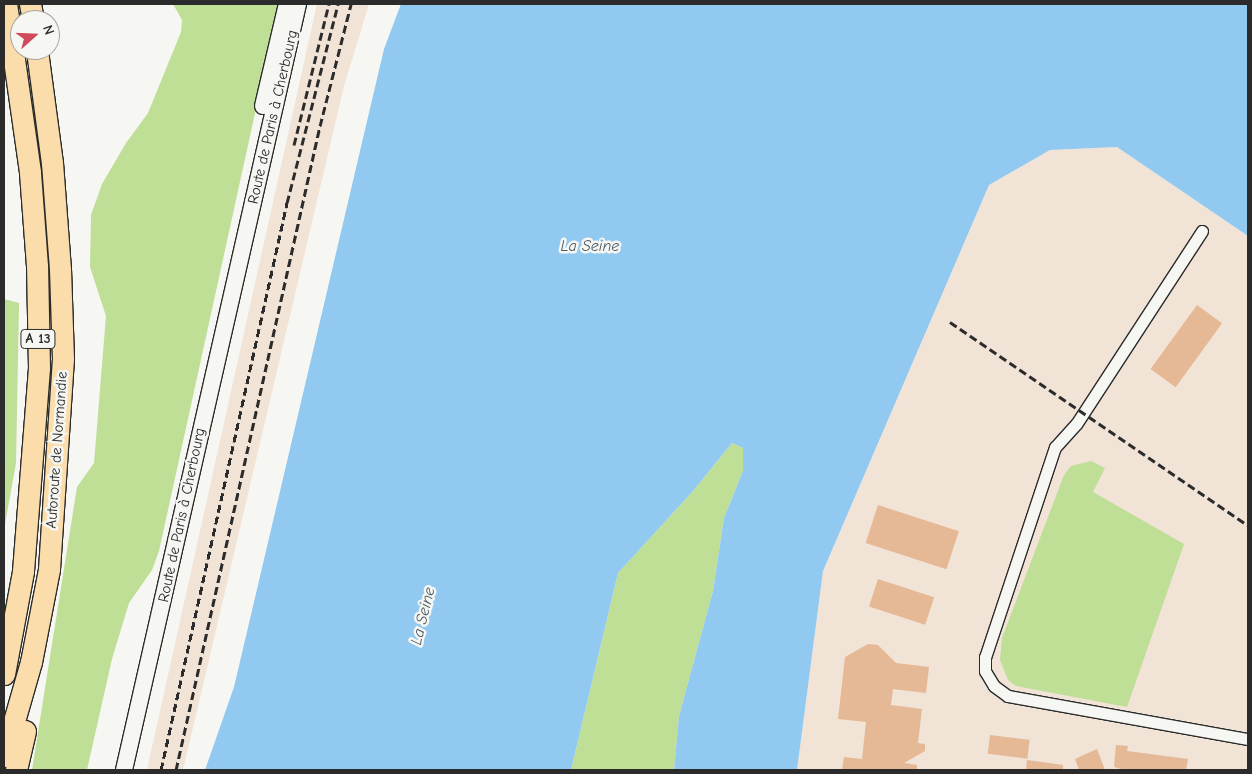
<!DOCTYPE html>
<html>
<head>
<meta charset="utf-8">
<style>
	body { margin:0 }
	#map { position:relative; width:1252px; height:774px; overflow:hidden; background:#f6f6f2; font-family:"Comic Neue",sans-serif }
	div>[style] { position:absolute }
	.built>* { inset:0; background:#f1e3d6 }
	.green>* { inset:0; background:#bfde96 }
	.water>* { inset:0; background:#91c9f0 }
	.building>* { inset:0; background:#e5b896; transform-origin:0 0 }
	.roads { filter:drop-shadow(1px 0 #2b2b2b) drop-shadow(-1px 0 #2b2b2b) drop-shadow(0 1px #2b2b2b) drop-shadow(0 -1px #2b2b2b) }
	.street>* { height:11px; margin:-5.5px; padding:0 5.5px; transform-origin:5.5px; border-radius:5.5px; background:#f6f6f2 }
	.secondary>* { height:16px; margin:-8px; padding:0 8px; transform-origin:8px; border-radius:8px; background:#f6f6f2 }
	.highway>* { height:21px; margin:-10.5px; padding:0 10.5px; transform-origin:10.5px; border-radius:10.5px; background:#fbddab }
	.rail>* { height:3px; margin-top:-1.5px; transform-origin:0; background:repeating-linear-gradient(90deg,#2b2b2b 0 8px,transparent 0 12px) }
	span { translate:-50% -50%; white-space:nowrap; text-align:center; line-height:1.15; -webkit-text-stroke:5px #f6f6f2; paint-order:stroke }
	.shield-label span { padding:1px 4px; background:#f6f6f2; border:1px solid; border-radius:4px; -webkit-text-stroke-width:0 }
	.shield-label { font-size:14px; color:#2b2b2b; font-weight:700 }
	.street-label { font-size:15px; color:#2b2b2b }
	.water-label { font-size:16px; color:#4a5a66; font-style:italic }
	.frame { position:absolute; inset:0; border:5px solid #2b2b2b; pointer-events:none }
	.north { position:absolute; left:10px; top:10px; width:50px; height:50px; box-sizing:border-box; background:#f6f6f2; border:1px solid #a5a5a2; border-radius:50%; rotate:70deg; font-size:14px; font-weight:700; line-height:20px; text-align:center; color:#2b2b2b }
	.north::after { content:''; display:block; margin:auto; width:18px; height:22px; background:#d1495b; clip-path:polygon(50% 0,100% 100%,50% 72%,0 100%) }
</style>
</head>
<body>
<div id="map">
	<div class="built">
		<div style="clip-path:polygon(317px 4px,369px 4px,344px 86px,183px 770px,147px 770px)"></div>
		<div style="clip-path:polygon(1117px 147px,1248px 236px,1248px 770px,797px 770px,823px 571px,989px 185px,1050px 150px)"></div>
	</div>
	<div class="green">
		<div style="clip-path:polygon(173px 4px,279px 4px,159px 551px,152px 570px,129px 603px,112px 659px,87px 770px,32px 770px,77px 487px,94px 463px,106px 316px,90px 267px,91px 215px,102px 184px,126px 143px,148px 113px,181px 32px,182px 20px)"></div>
		<div style="clip-path:polygon(4px 299px,19px 303px,16px 463px,4px 530px)"></div>
		<div style="clip-path:polygon(732px 443px,743px 448px,743px 471px,724px 518px,713px 591px,679px 716px,674px 770px,571px 770px,618px 573px,693px 491px)"></div>
		<div style="clip-path:polygon(1091px 461px,1105px 468px,1093px 492px,1184px 544px,1127px 707px,1016px 686px,1008px 680px,1000px 660px,1002px 638px,1064px 475px,1071px 466px)"></div>
	</div>
	<div class="water">
		<div style="clip-path:polygon(401px 4px,1248px 4px,1248px 236px,1117px 147px,1050px 150px,989px 185px,823px 571px,797px 770px,674px 770px,679px 716px,713px 591px,724px 518px,743px 471px,743px 448px,732px 443px,693px 491px,618px 573px,571px 770px,205px 770px,234px 687px,384px 49px)"></div>
	</div>
	<div class="building">
		<div style="left:1197px;top:305px;width:31px;height:79px;rotate:36deg"></div>
		<div style="left:878px;top:505px;width:85px;height:40px;rotate:18deg"></div>
		<div style="left:878px;top:579px;width:59px;height:29px;rotate:18deg"></div>
		<div style="clip-path:polygon(868px 644px,878px 645px,896px 663px,929px 667px,926px 693px,893px 689px,891px 705px,922px 709px,918px 743px,925px 744px,925px 751px,904px 763px,917px 765px,917px 770px,842px 770px,844px 757px,862px 759px,866px 722px,838px 719px,845px 657px)"></div>
		<div style="left:990px;top:735px;width:40px;height:19px;rotate:7deg"></div>
		<div style="clip-path:polygon(1116px 745px,1128px 746px,1127px 751px,1188px 759px,1186px 770px,1125px 770px,1114px 767px)"></div>
		<div style="clip-path:polygon(1097px 749px,1105px 770px,1079px 770px,1075px 759px)"></div>
		<div style="clip-path:polygon(1027px 760px,1063px 765px,1063px 770px,1026px 770px)"></div>
	</div>
	<div class="roads">
		<div class="street">
			<div style="left:1202px;top:231px;width:230px;rotate:123.1deg"></div>
			<div style="left:1076px;top:424px;width:31px;rotate:132deg"></div>
			<div style="left:1055px;top:447px;width:221px;rotate:108.4deg"></div>
			<div style="left:985px;top:657px;width:14px;rotate:90deg"></div>
			<div style="left:985px;top:671px;width:17px;rotate:59deg"></div>
			<div style="left:994px;top:686px;width:17px;rotate:36deg"></div>
			<div style="left:1008px;top:696px;width:244px;rotate:10.2deg"></div>
		</div>
		<div class="secondary">
			<div style="left:263px;top:106px;width:105px;rotate:-76.8deg"></div>
			<div style="left:124px;top:770px;width:786px;rotate:-77.2deg"></div>
		</div>
		<div class="highway">
			<div style="left:30px;top:4px;width:16px;rotate:79deg"></div>
			<div style="left:4px;top:674px;width:105px;rotate:-79.5deg"></div>
			<div style="left:23px;top:571px;width:204px;rotate:-85.5deg"></div>
			<div style="left:39px;top:368px;width:102px;rotate:-91.1deg"></div>
			<div style="left:37px;top:266px;width:94px;rotate:-94.3deg"></div>
			<div style="left:30px;top:172px;width:170px;rotate:-98.1deg"></div>
			<div style="left:4px;top:756px;width:98px;rotate:-74deg"></div>
			<div style="left:31px;top:662px;width:95px;rotate:-79deg"></div>
			<div style="left:49px;top:569px;width:210px;rotate:-86.2deg"></div>
			<div style="left:63px;top:359px;width:90px;rotate:-91.9deg"></div>
			<div style="left:60px;top:269px;width:106px;rotate:-94.3deg"></div>
			<div style="left:52px;top:163px;width:114px;rotate:-97.6deg"></div>
			<div style="left:16px;top:770px;width:40px;rotate:-77deg"></div>
		</div>
	</div>
	<div class="rail">
		<div style="left:294px;top:145px;width:145px;rotate:-76.1deg"></div>
		<div style="left:950px;top:322px;width:361px;rotate:34.3deg"></div>
		<div style="left:161px;top:770px;width:581px;rotate:-77.47deg"></div>
		<div style="left:287px;top:203px;width:205px;rotate:-75.6deg"></div>
		<div style="left:176px;top:770px;width:660px;rotate:-77.4deg"></div>
		<div style="left:320px;top:126px;width:126px;rotate:-75.7deg"></div>
	</div>
	<div class="shield-label">
		<span style="left:38px;top:339px">A 13</span>
	</div>
	<div class="street-label">
		<span style="left:273px;top:117px;rotate:-77deg">Route de Paris à Cherbourg</span>
		<span style="left:57px;top:450px;rotate:-86deg">Autoroute de Normandie</span>
		<span style="left:182px;top:515px;rotate:-78deg">Route de Paris à Cherbourg</span>
	</div>
	<div class="water-label">
		<span style="left:590px;top:246px">La Seine</span>
		<span style="left:423px;top:616px;rotate:-76deg">La Seine</span>
	</div>
	<div class="frame"></div>
	<div class="north">N</div>
</div>
</body>
</html>
